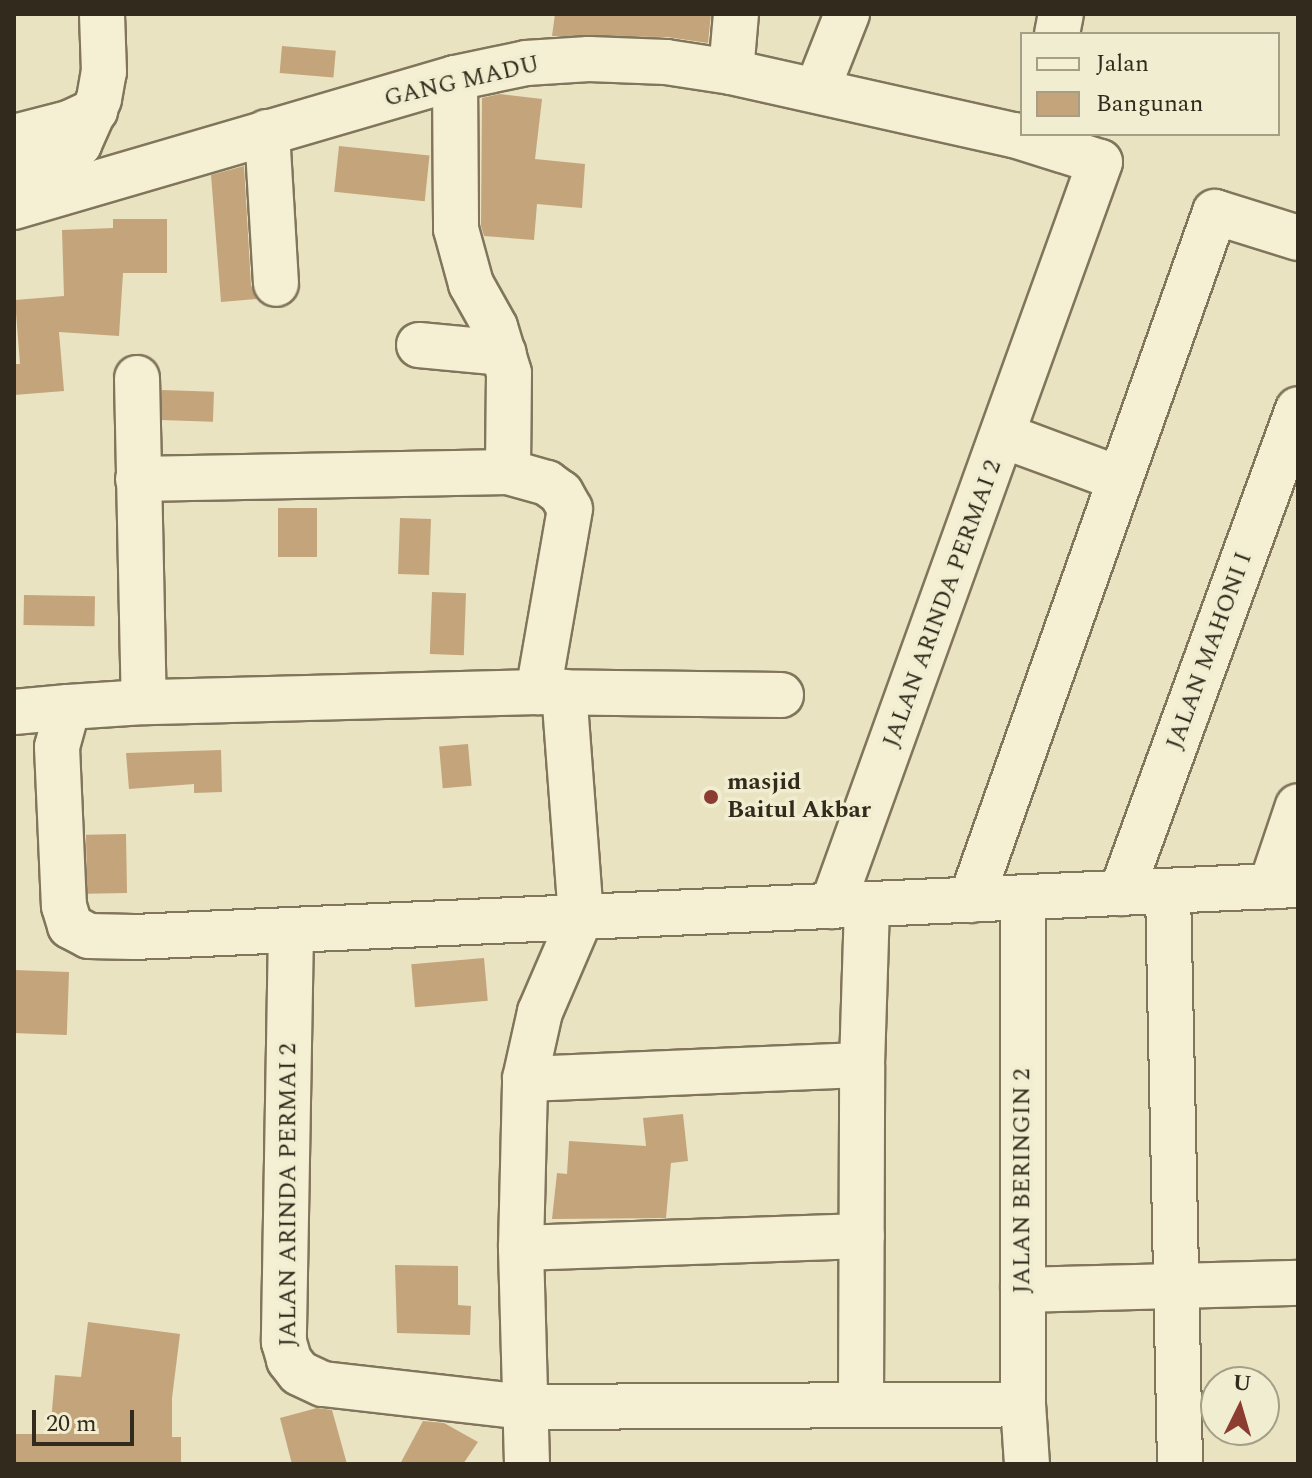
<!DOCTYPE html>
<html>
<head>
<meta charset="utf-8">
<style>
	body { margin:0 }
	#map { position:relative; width:1312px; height:1478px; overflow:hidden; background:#e9e3c2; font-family:Spectral,serif }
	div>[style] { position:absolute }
	.building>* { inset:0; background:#c4a47b; transform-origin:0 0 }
	.roads { filter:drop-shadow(2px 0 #81755b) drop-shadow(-2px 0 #81755b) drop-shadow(0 2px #81755b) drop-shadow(0 -2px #81755b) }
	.minor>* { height:44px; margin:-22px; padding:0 22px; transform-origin:22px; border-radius:22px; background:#f5f0d4 }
	.dots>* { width:22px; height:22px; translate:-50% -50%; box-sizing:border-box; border:4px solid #f1edd0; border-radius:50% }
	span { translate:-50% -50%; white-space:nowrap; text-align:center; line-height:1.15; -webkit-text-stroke:7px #f1edd0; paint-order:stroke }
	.street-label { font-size:24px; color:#322b1d }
	.poi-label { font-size:24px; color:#322b1d; font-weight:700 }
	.left { translate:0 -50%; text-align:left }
	.frame { position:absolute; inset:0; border:16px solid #322b1d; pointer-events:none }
	.legend { position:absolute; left:1020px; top:32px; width:260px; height:104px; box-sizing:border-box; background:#f1edd0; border:2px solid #a59f88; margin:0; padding:10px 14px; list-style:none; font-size:24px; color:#322b1d }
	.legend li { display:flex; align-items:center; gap:16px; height:40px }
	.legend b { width:40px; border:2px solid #a59f88 }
	.north { position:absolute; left:1200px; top:1366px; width:80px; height:80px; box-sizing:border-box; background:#f1edd0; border:2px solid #a59f88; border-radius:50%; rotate:5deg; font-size:22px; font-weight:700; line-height:32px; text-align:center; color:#322b1d }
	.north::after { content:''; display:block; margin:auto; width:28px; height:36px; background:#8a3d30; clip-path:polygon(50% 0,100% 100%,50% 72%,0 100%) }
	.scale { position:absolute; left:32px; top:1410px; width:102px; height:36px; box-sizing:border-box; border:4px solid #322b1d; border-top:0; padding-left:10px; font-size:24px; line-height:28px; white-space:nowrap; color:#322b1d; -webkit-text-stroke:6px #f1edd0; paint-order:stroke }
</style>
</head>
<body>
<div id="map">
	<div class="building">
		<div style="clip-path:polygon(555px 14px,711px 14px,708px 43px,667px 37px,552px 36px)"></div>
		<div style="left:282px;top:46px;width:54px;height:27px;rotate:5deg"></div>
		<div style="clip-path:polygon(500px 94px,542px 99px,535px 159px,585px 164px,582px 208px,537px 204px,534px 240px,484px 236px,481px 226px,482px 98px)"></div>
		<div style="left:339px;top:146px;width:91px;height:46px;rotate:6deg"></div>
		<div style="clip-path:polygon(244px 166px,251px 285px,257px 299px,221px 302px,211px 175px)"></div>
		<div style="clip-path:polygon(113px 219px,167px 219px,167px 273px,123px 273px,119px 336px,59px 332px,64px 391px,14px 395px,14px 364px,20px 364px,15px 300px,64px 296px,62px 230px,113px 228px)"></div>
		<div style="left:162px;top:390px;width:52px;height:30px;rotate:2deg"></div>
		<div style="left:278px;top:508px;width:39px;height:49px"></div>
		<div style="left:400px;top:518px;width:31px;height:56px;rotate:2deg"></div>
		<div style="left:432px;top:592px;width:34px;height:62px;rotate:2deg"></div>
		<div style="left:24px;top:595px;width:71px;height:30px;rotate:1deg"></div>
		<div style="left:468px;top:744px;width:42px;height:29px;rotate:85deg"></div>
		<div style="clip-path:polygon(221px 750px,222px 792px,194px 793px,194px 784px,129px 789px,126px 753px)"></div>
		<div style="left:126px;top:834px;width:59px;height:40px;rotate:89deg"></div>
		<div style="left:484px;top:958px;width:43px;height:73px;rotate:85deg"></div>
		<div style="left:69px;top:972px;width:63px;height:55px;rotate:92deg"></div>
		<div style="clip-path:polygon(683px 1114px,688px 1161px,671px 1163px,666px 1218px,552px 1219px,557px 1173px,567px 1174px,569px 1141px,646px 1146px,643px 1118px)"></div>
		<div style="clip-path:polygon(395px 1265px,458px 1266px,458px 1305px,471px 1306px,470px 1335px,397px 1333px)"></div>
		<div style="clip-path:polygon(88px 1322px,180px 1334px,172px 1398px,172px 1437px,181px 1437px,181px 1464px,14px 1464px,14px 1434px,50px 1434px,55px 1375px,81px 1377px)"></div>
		<div style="clip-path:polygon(317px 1408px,332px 1410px,347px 1464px,292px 1464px,280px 1418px)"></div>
		<div style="clip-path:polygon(423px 1421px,444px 1423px,478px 1442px,463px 1464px,400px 1464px)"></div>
	</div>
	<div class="roads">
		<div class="minor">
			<div style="left:1057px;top:34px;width:20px;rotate:-79deg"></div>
			<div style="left:731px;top:72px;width:58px;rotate:-85.1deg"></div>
			<div style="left:455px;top:78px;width:151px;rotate:89.6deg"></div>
			<div style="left:456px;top:229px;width:57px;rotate:74.7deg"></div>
			<div style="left:471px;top:284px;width:49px;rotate:60.8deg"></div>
			<div style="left:495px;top:327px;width:48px;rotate:73.1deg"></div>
			<div style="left:509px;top:373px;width:99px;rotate:90.6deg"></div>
			<div style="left:817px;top:90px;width:82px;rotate:-68.5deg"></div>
			<div style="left:267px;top:132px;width:152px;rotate:86.6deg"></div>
			<div style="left:14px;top:137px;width:57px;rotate:-14.3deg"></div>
			<div style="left:69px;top:123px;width:29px;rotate:-25deg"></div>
			<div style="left:14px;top:173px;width:48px;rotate:-18.1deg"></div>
			<div style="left:60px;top:158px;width:24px;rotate:-36deg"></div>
			<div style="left:79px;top:144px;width:49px;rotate:-66deg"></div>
			<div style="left:99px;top:99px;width:27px;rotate:-80deg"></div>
			<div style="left:104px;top:72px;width:58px;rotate:-92deg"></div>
			<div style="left:14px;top:207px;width:459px;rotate:-16.3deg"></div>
			<div style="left:455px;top:78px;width:73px;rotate:-11.9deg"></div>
			<div style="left:526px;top:63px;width:63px;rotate:-3.6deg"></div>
			<div style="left:589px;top:59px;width:77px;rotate:2.2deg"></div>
			<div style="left:666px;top:62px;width:66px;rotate:8.7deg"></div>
			<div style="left:731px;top:72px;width:290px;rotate:12.6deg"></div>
			<div style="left:1014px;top:135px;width:90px;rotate:17.4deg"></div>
			<div style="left:1100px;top:162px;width:791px;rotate:109.81deg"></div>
			<div style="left:419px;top:345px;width:85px;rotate:5.4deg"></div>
			<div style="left:137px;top:378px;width:324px;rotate:88.8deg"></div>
			<div style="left:1004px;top:436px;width:124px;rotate:20.3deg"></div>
			<div style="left:138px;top:479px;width:370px;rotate:-1.1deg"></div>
			<div style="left:508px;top:472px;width:41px;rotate:15.8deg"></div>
			<div style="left:547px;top:483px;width:17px;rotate:36deg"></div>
			<div style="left:561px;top:493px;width:18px;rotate:61deg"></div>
			<div style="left:570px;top:509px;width:186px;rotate:99.9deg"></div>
			<div style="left:781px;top:695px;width:243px;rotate:-179.3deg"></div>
			<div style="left:538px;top:692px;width:394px;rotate:178.5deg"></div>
			<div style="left:144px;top:702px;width:76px;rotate:176.2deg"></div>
			<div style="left:68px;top:707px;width:41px;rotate:105.4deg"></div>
			<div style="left:57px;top:747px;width:159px;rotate:87.5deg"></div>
			<div style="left:64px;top:906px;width:21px;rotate:73deg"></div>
			<div style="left:70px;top:926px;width:21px;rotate:28deg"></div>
			<div style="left:89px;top:936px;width:45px;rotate:1.3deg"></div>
			<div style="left:134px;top:937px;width:1165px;rotate:-2.56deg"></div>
			<div style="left:14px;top:712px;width:54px;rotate:-5.3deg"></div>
			<div style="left:1271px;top:886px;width:84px;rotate:-71.4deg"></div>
			<div style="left:1168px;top:891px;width:573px;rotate:88.8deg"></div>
			<div style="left:1121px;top:893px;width:515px;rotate:-69.91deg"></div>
			<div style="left:1023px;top:898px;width:506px;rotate:90deg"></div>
			<div style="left:1023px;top:1404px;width:60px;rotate:86.2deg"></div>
			<div style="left:971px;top:900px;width:730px;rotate:-70.47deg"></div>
			<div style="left:1215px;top:212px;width:87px;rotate:17.4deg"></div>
			<div style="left:291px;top:930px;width:412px;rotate:91deg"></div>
			<div style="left:284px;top:1342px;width:19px;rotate:74deg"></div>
			<div style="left:289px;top:1360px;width:16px;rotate:52deg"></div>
			<div style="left:299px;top:1373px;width:26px;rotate:25deg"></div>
			<div style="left:323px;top:1384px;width:202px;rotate:6.5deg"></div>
			<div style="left:524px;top:1407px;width:499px;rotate:-0.3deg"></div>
			<div style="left:525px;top:1079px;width:337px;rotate:-2.4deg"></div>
			<div style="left:521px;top:1248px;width:341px;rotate:-2deg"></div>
			<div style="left:1023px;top:1290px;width:275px;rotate:-1.5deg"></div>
			<div style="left:861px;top:1405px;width:340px;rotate:-89.8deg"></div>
			<div style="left:862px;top:1065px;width:161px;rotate:-88.2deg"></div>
			<div style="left:527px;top:1464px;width:216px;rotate:-91.6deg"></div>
			<div style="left:521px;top:1248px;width:169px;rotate:-88.6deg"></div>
			<div style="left:525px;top:1079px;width:69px;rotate:-77.4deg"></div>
			<div style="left:540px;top:1012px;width:103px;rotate:-66.7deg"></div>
			<div style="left:581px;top:917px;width:226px;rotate:-94.3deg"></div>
		</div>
	</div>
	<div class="dots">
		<div style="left:711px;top:797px;background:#8a3d30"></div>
	</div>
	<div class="street-label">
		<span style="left:462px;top:82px;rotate:-13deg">GANG MADU</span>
		<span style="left:943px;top:604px;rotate:-70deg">JALAN ARINDA PERMAI 2</span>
		<span style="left:1210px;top:651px;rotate:-70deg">JALAN MAHONI I</span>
		<span style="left:1023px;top:1181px;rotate:-90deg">JALAN BERINGIN 2</span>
		<span style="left:289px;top:1195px;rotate:-90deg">JALAN ARINDA PERMAI 2</span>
	</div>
	<div class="poi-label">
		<span class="left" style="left:727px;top:797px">masjid<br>Baitul Akbar</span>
	</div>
	<div class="frame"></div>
	<ul class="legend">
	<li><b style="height:10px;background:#f5f0d4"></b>Jalan</li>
	<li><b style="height:22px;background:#c4a47b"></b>Bangunan</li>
	</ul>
	<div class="north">U</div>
	<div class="scale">20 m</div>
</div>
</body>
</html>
